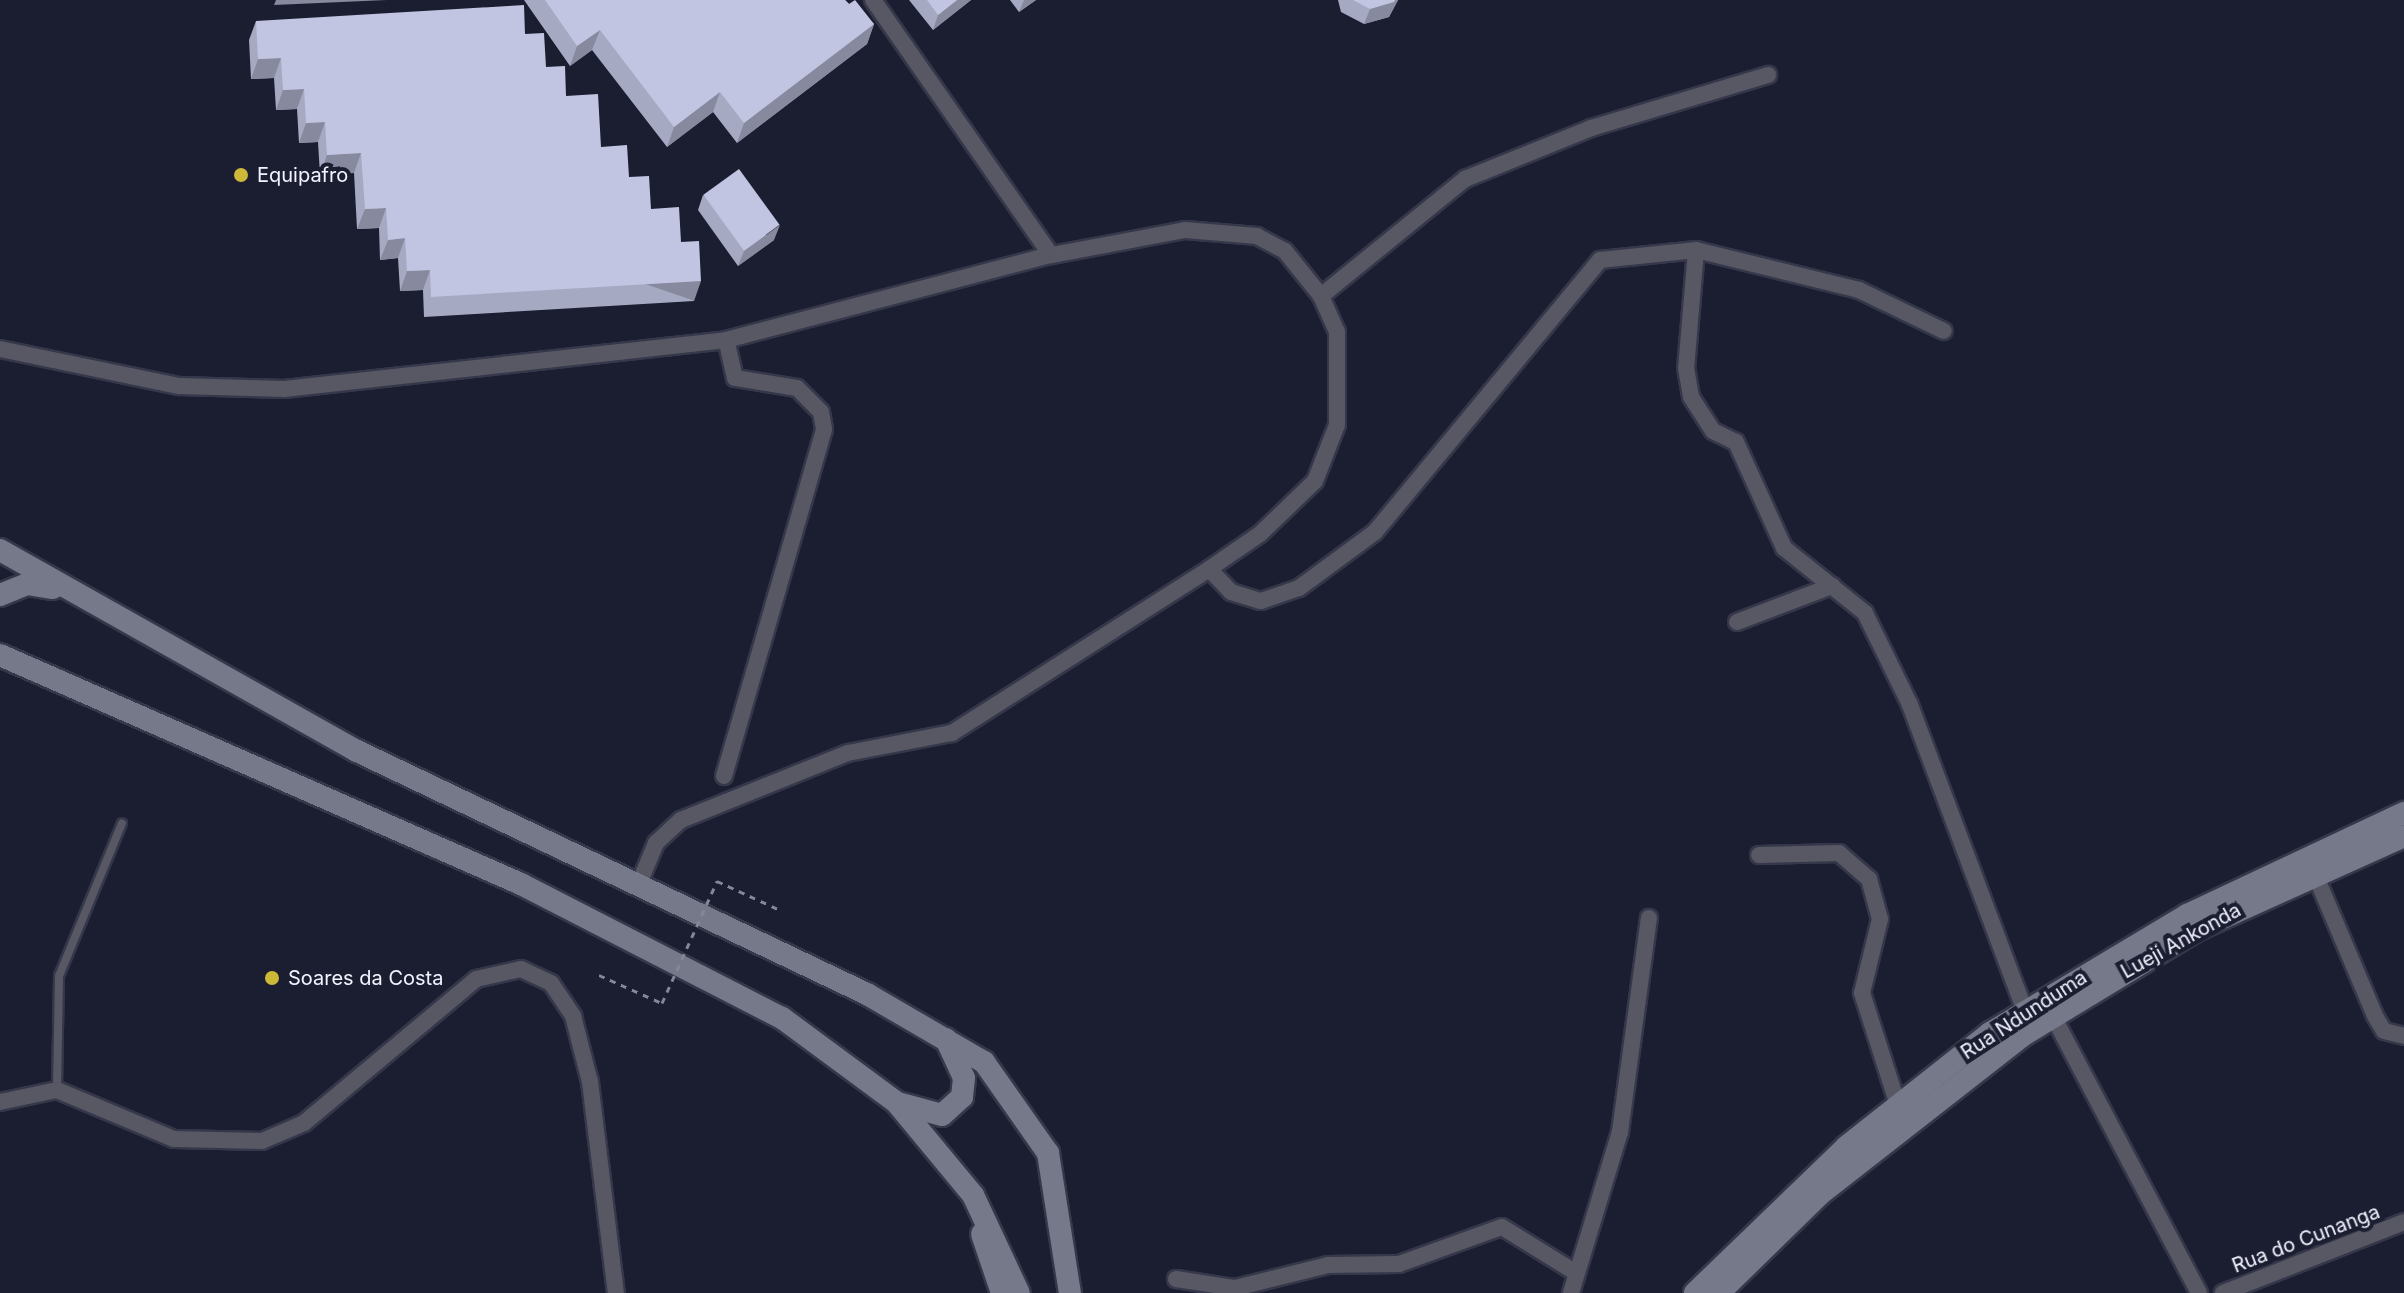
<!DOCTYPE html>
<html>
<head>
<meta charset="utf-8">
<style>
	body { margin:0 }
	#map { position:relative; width:2404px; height:1293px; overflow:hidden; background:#1b1d31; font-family:Inter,sans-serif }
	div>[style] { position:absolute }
	.path>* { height:3px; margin-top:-1.5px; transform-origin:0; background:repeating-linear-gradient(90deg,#868897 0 6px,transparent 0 12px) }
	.roads { filter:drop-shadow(2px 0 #35374a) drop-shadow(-2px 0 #35374a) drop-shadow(0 2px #35374a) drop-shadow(0 -2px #35374a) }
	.lane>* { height:8px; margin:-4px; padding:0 4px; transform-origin:4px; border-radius:4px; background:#575863 }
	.street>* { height:16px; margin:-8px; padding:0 8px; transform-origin:8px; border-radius:8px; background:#575863 }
	.secondary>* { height:22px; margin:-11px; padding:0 11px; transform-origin:11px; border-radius:11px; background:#76798a }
	.path-bridge>* { height:3px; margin-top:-1.5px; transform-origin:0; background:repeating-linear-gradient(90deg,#868897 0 6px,transparent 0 12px) }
	.wall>* { inset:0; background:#a6a9c2 }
	.shaded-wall>* { inset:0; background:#878a9e; transform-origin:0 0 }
	.building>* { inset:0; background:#c1c5e1; transform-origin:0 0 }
	.dots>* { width:22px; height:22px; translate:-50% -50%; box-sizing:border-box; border:4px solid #1b1d31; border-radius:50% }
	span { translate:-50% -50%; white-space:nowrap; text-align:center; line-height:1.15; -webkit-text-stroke:8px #1b1d31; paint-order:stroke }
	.poi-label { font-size:20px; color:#f1f3fe }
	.left { translate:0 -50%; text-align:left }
	.street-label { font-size:20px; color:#f1f3fe }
</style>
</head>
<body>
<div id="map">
	<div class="path">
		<div style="left:717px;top:881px;width:69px;rotate:24.7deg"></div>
		<div style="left:599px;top:975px;width:69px;rotate:24deg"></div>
	</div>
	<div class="roads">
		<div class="lane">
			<div style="left:57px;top:1090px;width:114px;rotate:-89deg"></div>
			<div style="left:59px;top:976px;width:165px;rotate:-67.6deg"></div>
		</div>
		<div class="street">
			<div style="left:1696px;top:250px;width:118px;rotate:94.8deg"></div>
			<div style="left:1686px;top:368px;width:29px;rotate:80deg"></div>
			<div style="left:1691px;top:397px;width:40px;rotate:57.1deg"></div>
			<div style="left:1713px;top:431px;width:25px;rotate:26deg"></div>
			<div style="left:1736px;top:442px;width:116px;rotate:65.6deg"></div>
			<div style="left:1784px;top:548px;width:104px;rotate:38.7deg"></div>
			<div style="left:1865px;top:613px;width:102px;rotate:63.9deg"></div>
			<div style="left:1910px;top:705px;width:327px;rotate:69.4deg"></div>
			<div style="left:1321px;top:296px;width:186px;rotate:-39.1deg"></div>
			<div style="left:1465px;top:179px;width:136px;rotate:-22deg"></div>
			<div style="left:1591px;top:128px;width:185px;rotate:-16.7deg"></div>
			<div style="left:0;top:349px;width:183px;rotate:11.7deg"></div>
			<div style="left:179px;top:386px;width:105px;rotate:1.6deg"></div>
			<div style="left:284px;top:389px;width:445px;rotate:-6.3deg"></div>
			<div style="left:726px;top:340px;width:336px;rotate:-14.7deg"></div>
			<div style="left:1209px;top:569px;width:32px;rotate:46deg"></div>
			<div style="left:1231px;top:592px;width:31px;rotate:17deg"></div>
			<div style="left:1261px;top:601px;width:40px;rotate:-18.9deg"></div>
			<div style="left:1299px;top:588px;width:94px;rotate:-36.4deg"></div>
			<div style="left:1375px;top:532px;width:353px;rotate:-50.4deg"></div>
			<div style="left:1600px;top:260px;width:97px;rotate:-5.9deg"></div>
			<div style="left:1696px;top:250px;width:168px;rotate:13.8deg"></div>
			<div style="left:1859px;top:290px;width:94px;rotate:25.8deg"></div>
			<div style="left:1737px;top:622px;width:102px;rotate:-20.8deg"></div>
			<div style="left:724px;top:776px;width:361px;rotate:-73.9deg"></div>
			<div style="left:824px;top:429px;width:17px;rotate:-100deg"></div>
			<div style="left:821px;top:412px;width:34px;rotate:-135deg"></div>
			<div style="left:797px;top:388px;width:63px;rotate:-170.8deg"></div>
			<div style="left:735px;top:378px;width:39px;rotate:-103deg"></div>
			<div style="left:1759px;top:855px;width:80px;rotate:-1.4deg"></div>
			<div style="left:1839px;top:853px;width:40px;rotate:41deg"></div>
			<div style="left:1869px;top:879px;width:41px;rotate:74.6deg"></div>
			<div style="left:1880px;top:919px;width:76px;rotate:103.7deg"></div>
			<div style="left:1862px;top:993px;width:114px;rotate:72.2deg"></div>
			<div style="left:2314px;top:872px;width:156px;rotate:67deg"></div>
			<div style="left:2375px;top:1016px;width:17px;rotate:59deg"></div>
			<div style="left:2384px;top:1031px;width:21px;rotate:14deg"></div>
			<div style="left:638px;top:886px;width:47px;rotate:-67.3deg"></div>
			<div style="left:656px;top:843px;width:34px;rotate:-43deg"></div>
			<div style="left:681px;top:820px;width:180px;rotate:-21.9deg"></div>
			<div style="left:848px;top:753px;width:106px;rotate:-10.9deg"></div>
			<div style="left:952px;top:733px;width:305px;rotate:-32.5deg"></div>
			<div style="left:1209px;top:569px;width:62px;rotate:-34.5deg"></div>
			<div style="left:1260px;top:534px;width:76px;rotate:-43.9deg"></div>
			<div style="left:1315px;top:481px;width:60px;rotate:-68.6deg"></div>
			<div style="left:1337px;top:425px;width:93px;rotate:-90deg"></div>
			<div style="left:1337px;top:332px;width:39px;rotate:-114deg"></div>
			<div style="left:1321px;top:296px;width:58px;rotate:-128.7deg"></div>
			<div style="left:1285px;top:251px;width:32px;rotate:-152deg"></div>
			<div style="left:1257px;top:236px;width:72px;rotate:-175.2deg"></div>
			<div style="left:1185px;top:230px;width:136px;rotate:169.4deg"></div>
			<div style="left:1051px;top:255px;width:311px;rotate:-124.9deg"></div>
			<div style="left:2053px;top:1016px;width:313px;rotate:62.2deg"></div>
			<div style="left:0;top:1102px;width:58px;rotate:-11.9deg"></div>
			<div style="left:57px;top:1090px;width:127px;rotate:22.7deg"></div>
			<div style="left:174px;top:1139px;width:88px;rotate:1.3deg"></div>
			<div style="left:262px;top:1141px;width:46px;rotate:-23.2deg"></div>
			<div style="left:304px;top:1123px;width:224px;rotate:-39.9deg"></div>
			<div style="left:476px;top:979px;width:46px;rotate:-12.5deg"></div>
			<div style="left:521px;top:969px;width:33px;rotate:25deg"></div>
			<div style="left:551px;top:983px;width:40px;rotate:56deg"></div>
			<div style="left:573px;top:1016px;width:68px;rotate:75.6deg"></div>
			<div style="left:590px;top:1082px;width:213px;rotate:83deg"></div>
			<div style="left:1176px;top:1279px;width:60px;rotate:8.7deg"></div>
			<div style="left:1235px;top:1288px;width:96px;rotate:-13.9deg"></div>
			<div style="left:1328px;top:1265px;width:71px;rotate:-0.8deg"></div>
			<div style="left:1399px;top:1264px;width:109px;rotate:-19.8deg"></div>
			<div style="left:1502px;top:1227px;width:84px;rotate:31.8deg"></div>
			<div style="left:1571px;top:1293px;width:168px;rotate:-73.1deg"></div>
			<div style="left:1620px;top:1132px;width:216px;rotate:-82.3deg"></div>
			<div style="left:2223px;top:1293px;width:194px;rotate:-21.4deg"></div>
		</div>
		<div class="secondary">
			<div style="left:0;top:550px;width:410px;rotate:29.4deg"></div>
			<div style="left:357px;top:751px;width:565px;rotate:25.48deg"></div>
			<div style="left:867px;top:994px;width:135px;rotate:30.2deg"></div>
			<div style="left:984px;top:1062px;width:111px;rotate:54.9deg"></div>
			<div style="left:1048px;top:1153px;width:142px;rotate:81.1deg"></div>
			<div style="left:0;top:595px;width:29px;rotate:-22deg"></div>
			<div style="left:27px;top:584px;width:26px;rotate:9deg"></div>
			<div style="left:0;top:655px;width:569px;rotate:23.73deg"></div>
			<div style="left:521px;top:884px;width:293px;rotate:27.2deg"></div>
			<div style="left:782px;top:1018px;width:142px;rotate:36.4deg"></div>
			<div style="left:896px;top:1102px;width:121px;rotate:50.4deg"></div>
			<div style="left:973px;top:1195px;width:108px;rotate:64.9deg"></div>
			<div style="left:901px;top:1104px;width:42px;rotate:15deg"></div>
			<div style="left:942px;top:1115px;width:27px;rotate:-42deg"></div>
			<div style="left:962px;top:1097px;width:19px;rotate:-84deg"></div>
			<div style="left:964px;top:1078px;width:43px;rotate:-114.8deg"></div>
			<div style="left:982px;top:1234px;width:62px;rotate:71.3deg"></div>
			<div style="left:1695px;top:1293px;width:211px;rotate:-44deg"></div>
			<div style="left:1847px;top:1146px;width:182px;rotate:-38.3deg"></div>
			<div style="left:1990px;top:1033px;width:230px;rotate:-30.9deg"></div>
			<div style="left:2187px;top:915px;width:240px;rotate:-25.2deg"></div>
			<div style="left:1719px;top:1293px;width:141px;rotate:-44.4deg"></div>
			<div style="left:1820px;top:1194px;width:256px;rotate:-38deg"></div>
			<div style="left:2022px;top:1036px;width:204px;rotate:-31.3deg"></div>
			<div style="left:2196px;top:930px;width:228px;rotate:-24.3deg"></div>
		</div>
	</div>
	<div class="path-bridge">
		<div style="left:662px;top:1003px;width:134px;rotate:-65.7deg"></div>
	</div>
	<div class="wall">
		<div style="clip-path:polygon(524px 0,845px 0,849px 4px,874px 24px,867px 44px,737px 143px,713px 112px,667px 147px,592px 50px,570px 66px)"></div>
		<div style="clip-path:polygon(909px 0,971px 0,933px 30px)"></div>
		<div style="clip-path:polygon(1010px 0,1036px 0,1019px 12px)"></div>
		<div style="clip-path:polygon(1338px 0,1398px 0,1389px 17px,1364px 24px,1341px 12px)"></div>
		<div style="clip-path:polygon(256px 21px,525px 34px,546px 67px,601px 147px,629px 177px,651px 209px,681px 242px,694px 301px,424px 317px,423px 290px,400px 291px,398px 258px,380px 260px,379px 228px,357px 229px,354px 173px,320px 175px,318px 142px,299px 143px,297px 109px,276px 110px,274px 78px,251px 79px,249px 40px)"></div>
		<div style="clip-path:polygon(703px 195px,774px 240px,738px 266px,698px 210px)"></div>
	</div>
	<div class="shaded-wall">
		<div style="clip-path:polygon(276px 0,387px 0,274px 5px)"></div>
		<div style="clip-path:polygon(957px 0,971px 0,933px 30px,938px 15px)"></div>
		<div style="clip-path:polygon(1024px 0,1036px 0,1019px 12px)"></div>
		<div style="clip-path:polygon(1395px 0,1398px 0,1389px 17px,1364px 24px,1370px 9px)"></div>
		<div style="clip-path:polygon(874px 24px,867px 44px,737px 143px,744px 123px)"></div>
		<div style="clip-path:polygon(600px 30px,592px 50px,570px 66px,577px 46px)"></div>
		<div style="clip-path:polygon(281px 58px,274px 78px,251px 79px,258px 59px)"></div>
		<div style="clip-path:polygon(304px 89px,297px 109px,276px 110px,283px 90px)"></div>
		<div style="clip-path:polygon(720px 92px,713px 112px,667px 147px,674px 127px)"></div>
		<div style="clip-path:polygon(325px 122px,318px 142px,299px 143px,306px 123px)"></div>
		<div style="clip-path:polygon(361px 153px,354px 173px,320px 175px,327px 155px)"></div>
		<div style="clip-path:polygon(386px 208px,379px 228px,357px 229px,365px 209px)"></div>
		<div style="clip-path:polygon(780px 225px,774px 240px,738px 266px,744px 251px)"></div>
		<div style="clip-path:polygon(405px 238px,398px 258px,380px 260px,388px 240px)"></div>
		<div style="clip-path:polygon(430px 270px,423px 290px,400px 291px,407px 271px)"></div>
		<div style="left:701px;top:281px;width:21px;height:270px;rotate:109deg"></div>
	</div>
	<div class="building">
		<div style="clip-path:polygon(545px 0,845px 0,849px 4px,855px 0,874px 24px,744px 123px,720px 92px,674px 127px,600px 30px,577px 46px)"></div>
		<div style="clip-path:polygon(927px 0,957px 0,938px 15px)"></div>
		<div style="clip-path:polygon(1353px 0,1395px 0,1394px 2px,1370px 9px)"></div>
		<div style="clip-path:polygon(524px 5px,525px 34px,544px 33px,546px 67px,565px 66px,566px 96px,598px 94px,601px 147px,627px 145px,629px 177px,649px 176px,651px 209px,679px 207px,681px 242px,699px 241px,701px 281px,431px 297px,430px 270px,407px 271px,405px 238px,388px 240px,386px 208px,365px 209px,361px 153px,327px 155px,325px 122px,306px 123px,304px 89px,283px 90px,281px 58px,258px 59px,256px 21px)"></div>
		<div style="left:739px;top:169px;width:69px;height:44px;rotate:54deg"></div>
	</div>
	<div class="dots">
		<div style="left:241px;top:175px;background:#ceb837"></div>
		<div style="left:272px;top:978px;background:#ceb837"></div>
	</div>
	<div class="poi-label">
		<span class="left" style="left:257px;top:175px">Equipafro</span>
		<span class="left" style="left:288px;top:978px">Soares da Costa</span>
	</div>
	<div class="street-label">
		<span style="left:2181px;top:941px;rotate:-29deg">Lueji Ankonda</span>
		<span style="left:2024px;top:1015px;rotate:-33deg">Rua Ndunduma</span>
		<span style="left:2306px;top:1239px;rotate:-21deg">Rua do Cunanga</span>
	</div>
</div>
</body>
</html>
